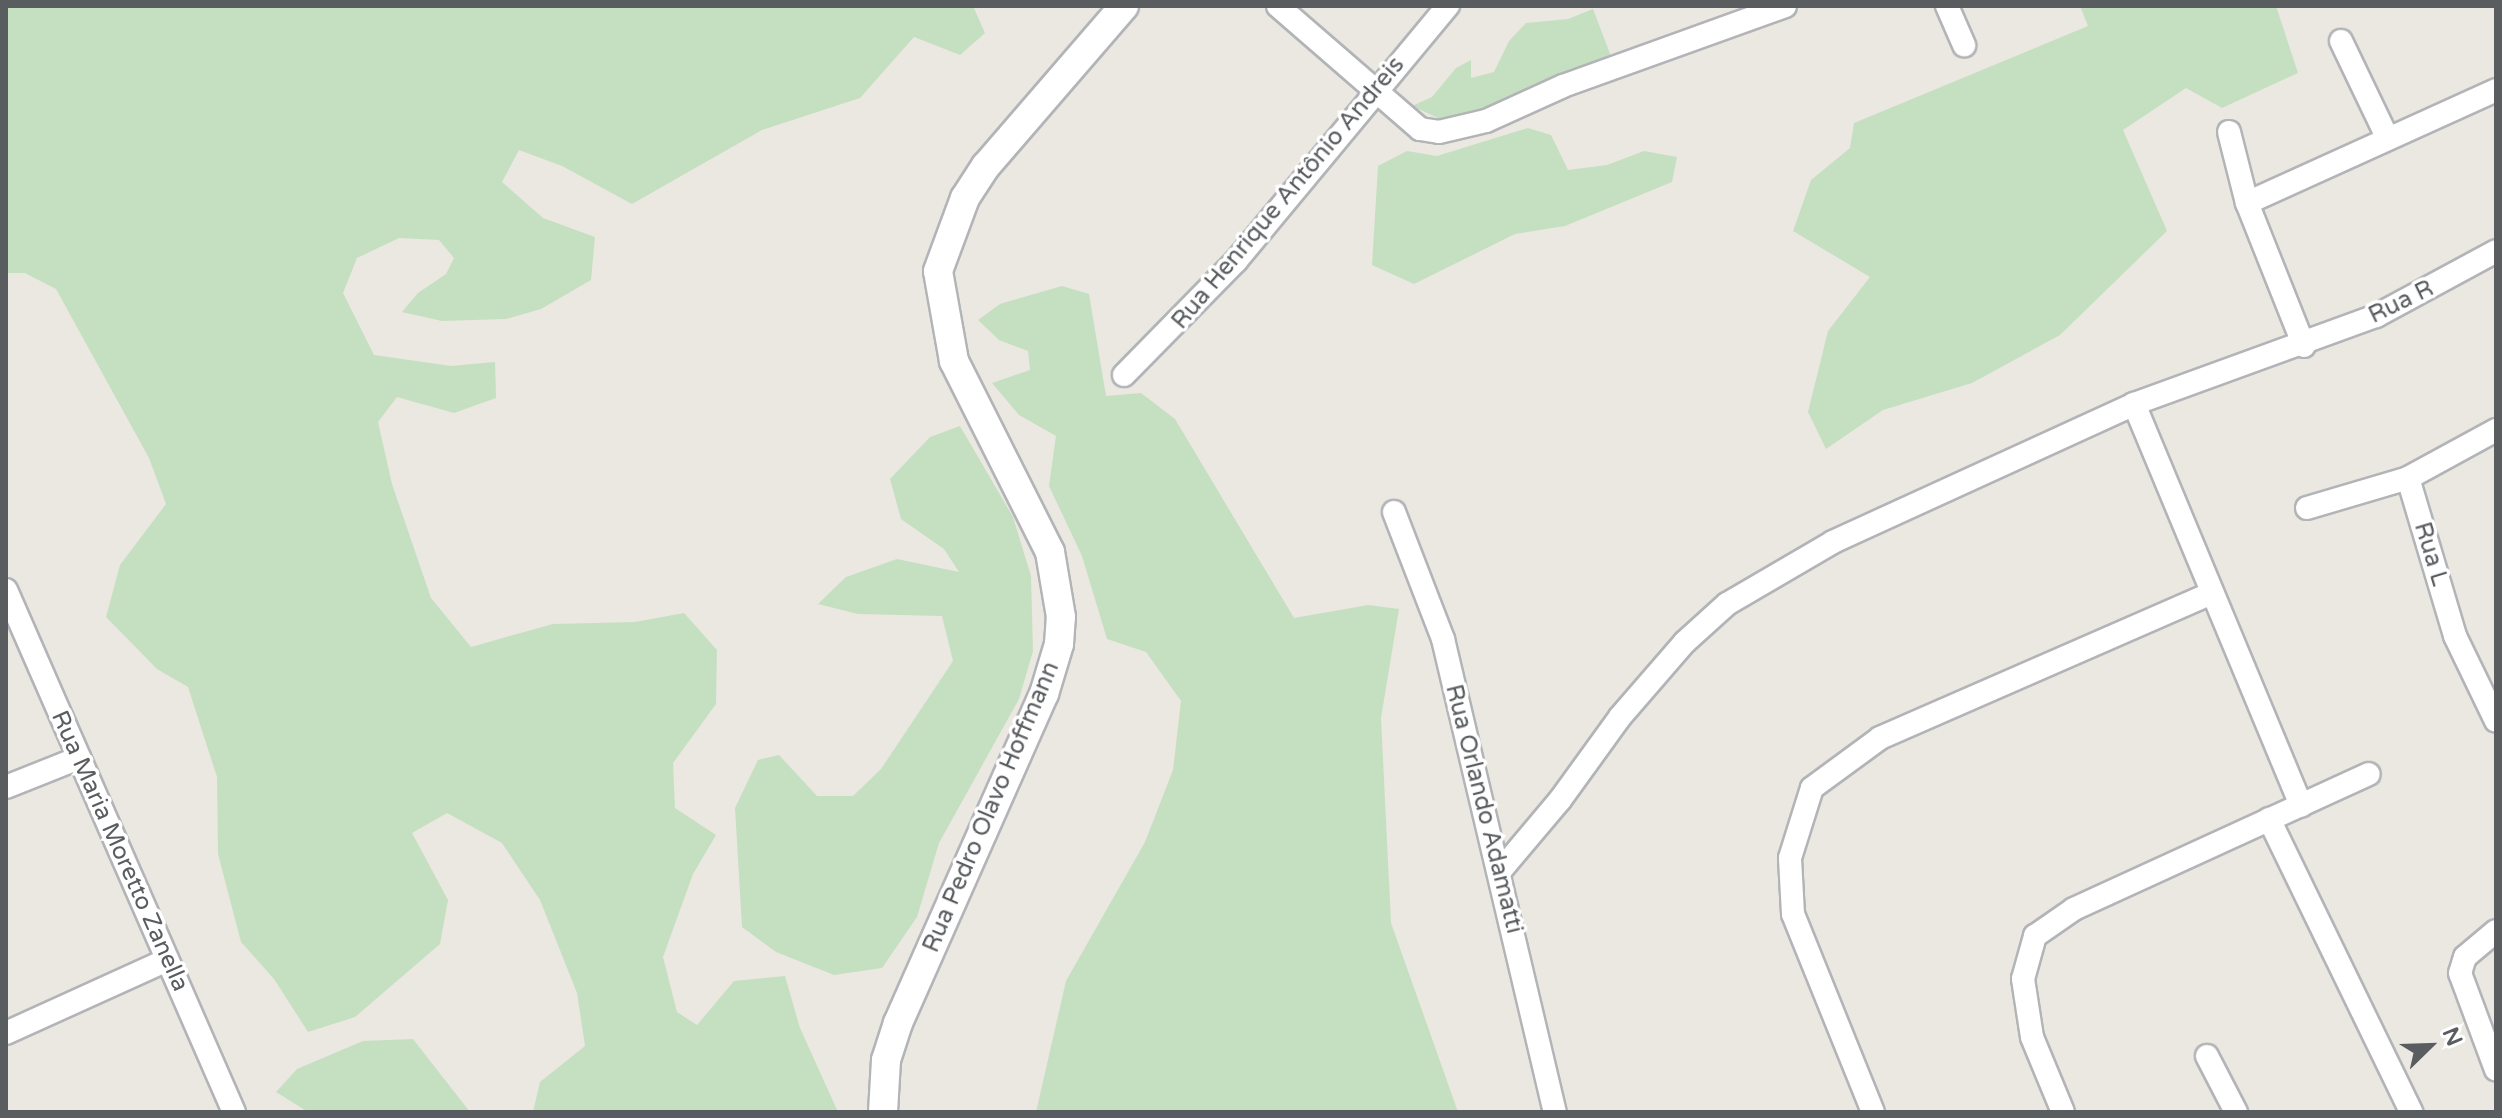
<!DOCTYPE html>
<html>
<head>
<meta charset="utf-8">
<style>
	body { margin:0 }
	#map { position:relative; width:2502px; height:1118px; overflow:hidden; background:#ebe7e1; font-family:"Varela Round",sans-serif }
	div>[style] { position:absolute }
	.green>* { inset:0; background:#c5e0c0 }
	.roads { filter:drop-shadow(2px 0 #b2b4b7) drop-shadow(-2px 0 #b2b4b7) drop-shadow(0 2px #b2b4b7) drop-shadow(0 -2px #b2b4b7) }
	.minor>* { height:22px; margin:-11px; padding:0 11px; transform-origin:11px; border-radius:11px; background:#fff }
	.tertiary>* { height:28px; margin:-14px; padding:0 14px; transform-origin:14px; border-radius:14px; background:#fff }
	span { translate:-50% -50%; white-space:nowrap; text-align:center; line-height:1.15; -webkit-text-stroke:7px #fff; paint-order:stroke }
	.street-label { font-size:24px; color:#5a5d60 }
	.frame { position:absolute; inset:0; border:8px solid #5a5d60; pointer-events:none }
	.north { position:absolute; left:2390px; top:1006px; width:80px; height:80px; -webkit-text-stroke:6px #fff; paint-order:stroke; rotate:67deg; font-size:22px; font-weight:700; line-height:32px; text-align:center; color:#5a5d60 }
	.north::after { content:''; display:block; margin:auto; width:28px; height:36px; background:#5a5d60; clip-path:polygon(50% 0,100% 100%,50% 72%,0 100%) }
</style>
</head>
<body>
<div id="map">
	<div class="green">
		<div style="clip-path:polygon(6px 6px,973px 6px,985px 33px,960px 55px,914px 37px,860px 98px,762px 130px,632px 204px,562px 166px,519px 150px,502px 182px,543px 218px,595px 237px,591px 280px,541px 309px,506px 319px,442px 321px,402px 312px,418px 293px,446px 274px,454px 258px,439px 240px,399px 238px,357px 258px,343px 293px,374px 355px,451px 366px,495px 362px,496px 398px,454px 413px,397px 397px,378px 422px,392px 484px,431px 598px,471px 647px,553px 624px,635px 622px,684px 613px,717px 650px,716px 704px,673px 763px,675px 808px,716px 835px,693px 874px,663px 957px,677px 1012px,697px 1025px,734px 981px,785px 976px,800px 1028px,838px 1112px,533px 1112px,540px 1082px,585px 1046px,577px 993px,540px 900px,502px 843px,447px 813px,412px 833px,448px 900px,440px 944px,355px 1017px,308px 1032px,274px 979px,241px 942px,218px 854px,217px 777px,188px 687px,157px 669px,106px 617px,120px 565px,166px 504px,149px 458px,56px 289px,25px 273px,6px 273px)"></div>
		<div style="clip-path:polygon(2080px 6px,2276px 6px,2298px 73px,2222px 108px,2186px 88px,2123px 130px,2167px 231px,2060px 335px,1972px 383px,1883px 410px,1826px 449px,1808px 412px,1828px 331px,1870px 277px,1793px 231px,1811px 180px,1850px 148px,1854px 123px,2088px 26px)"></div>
		<div style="clip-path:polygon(1593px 9px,1612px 59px,1466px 117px,1440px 119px,1412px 106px,1432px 97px,1456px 68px,1471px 60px,1471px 78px,1494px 72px,1509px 41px,1526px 23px,1568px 19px)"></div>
		<div style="clip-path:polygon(1528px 128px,1551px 135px,1568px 170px,1607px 165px,1644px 151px,1677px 157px,1672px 182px,1565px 226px,1515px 234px,1414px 284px,1372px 265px,1378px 166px,1407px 151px,1437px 156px)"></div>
		<div style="clip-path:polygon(1062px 286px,1089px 294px,1106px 396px,1141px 393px,1175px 419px,1294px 618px,1368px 605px,1399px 609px,1381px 718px,1391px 923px,1458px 1112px,1036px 1112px,1066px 981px,1145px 842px,1173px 770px,1181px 701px,1146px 652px,1107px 639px,1082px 556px,1049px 486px,1056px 436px,1019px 415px,992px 383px,1030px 370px,1028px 351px,999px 340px,978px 320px,1000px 304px)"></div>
		<div style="clip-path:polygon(960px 426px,1013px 517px,1031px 576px,1033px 651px,1019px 699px,939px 843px,917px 917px,882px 968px,834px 975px,776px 952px,742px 927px,735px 808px,758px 760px,779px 755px,817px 796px,853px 796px,881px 769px,953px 661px,942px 616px,858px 614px,818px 604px,846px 577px,897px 559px,959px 572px,944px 549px,901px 519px,890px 479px,930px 437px)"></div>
		<div style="clip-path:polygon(413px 1039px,470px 1112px,308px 1112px,276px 1092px,297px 1069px,363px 1041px)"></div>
	</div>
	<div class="roads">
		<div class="minor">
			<div style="left:1278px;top:6px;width:188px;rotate:40.9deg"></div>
			<div style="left:1420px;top:129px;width:19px;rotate:9deg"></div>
			<div style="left:1439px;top:132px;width:48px;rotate:-13.2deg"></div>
			<div style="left:1486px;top:121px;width:85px;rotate:-24.4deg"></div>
			<div style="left:1563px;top:86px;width:236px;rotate:-19.8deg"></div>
			<div style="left:1947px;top:6px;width:43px;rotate:66.4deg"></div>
			<div style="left:2341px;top:41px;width:106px;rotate:64.4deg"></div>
			<div style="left:2229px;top:132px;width:73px;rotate:75.8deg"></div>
			<div style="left:2304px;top:346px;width:154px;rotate:-111.7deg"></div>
			<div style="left:2247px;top:203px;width:273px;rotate:-24.4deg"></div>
			<div style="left:1124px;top:375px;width:160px;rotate:-45.5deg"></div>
			<div style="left:1236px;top:261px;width:332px;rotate:-50.3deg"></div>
			<div style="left:2134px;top:404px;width:435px;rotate:67.4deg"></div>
			<div style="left:2408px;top:478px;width:165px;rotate:73.4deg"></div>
			<div style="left:2455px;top:636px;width:94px;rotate:64.2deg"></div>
			<div style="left:2307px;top:508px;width:105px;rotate:-16.5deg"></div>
			<div style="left:2408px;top:478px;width:100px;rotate:-28.6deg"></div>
			<div style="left:1394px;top:512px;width:136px;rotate:68.9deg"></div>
			<div style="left:1443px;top:639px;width:486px;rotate:76.7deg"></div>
			<div style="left:6px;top:590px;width:570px;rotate:66.41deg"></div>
			<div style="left:6px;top:787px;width:79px;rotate:-21.7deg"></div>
			<div style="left:2269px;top:819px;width:326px;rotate:64.1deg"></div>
			<div style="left:1501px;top:870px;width:92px;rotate:-49.9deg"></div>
			<div style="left:1560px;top:800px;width:102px;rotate:-54.1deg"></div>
			<div style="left:1620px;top:717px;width:99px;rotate:-49.1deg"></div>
			<div style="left:1685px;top:642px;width:57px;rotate:-42.1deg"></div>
			<div style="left:1727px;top:604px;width:123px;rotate:-30.3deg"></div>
			<div style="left:1833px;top:542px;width:331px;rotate:-24.6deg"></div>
			<div style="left:2134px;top:404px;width:258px;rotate:-20deg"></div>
			<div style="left:2376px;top:316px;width:136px;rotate:-28.4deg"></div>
			<div style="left:2496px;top:931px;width:40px;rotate:140deg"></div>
			<div style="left:2465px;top:957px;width:17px;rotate:107deg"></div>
			<div style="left:2460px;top:973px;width:103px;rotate:69.6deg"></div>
			<div style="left:6px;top:1033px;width:177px;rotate:-24.4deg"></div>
			<div style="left:2207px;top:1056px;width:63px;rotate:62.6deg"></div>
			<div style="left:1873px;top:1112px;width:214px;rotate:-112deg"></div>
			<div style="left:1793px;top:914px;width:56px;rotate:-93.1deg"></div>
			<div style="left:1790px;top:858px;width:73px;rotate:-72.6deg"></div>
			<div style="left:1812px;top:788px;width:84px;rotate:-36.3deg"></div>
			<div style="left:1880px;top:738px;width:360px;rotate:-23.6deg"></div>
			<div style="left:2063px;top:1112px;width:81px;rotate:-112.5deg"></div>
			<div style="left:2032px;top:1037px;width:59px;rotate:-98.8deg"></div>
			<div style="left:2023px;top:979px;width:45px;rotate:-74.4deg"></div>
			<div style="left:2035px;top:936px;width:47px;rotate:-34.7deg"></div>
			<div style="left:2074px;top:909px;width:324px;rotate:-24.6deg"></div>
		</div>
		<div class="tertiary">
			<div style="left:883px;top:1112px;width:52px;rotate:-86.7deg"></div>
			<div style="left:886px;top:1060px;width:39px;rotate:-72deg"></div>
			<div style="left:898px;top:1023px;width:360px;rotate:-66.1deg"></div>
			<div style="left:1044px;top:694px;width:52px;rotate:-73.3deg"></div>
			<div style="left:1059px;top:644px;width:27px;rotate:-86deg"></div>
			<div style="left:1061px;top:617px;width:66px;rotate:-99.6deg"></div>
			<div style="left:1050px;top:552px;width:214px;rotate:-116.7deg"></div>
			<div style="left:954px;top:361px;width:91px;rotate:-100.1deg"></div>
			<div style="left:938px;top:271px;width:78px;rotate:-69.7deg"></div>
			<div style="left:965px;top:198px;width:38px;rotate:-57deg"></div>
			<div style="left:986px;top:166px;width:211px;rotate:-49.2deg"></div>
		</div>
	</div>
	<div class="street-label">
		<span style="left:1288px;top:193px;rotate:-50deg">Rua Henrique Antônio Andreis</span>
		<span style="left:2401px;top:302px;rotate:-26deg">Rua R</span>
		<span style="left:2431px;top:554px;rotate:73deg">Rua L</span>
		<span style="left:991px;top:807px;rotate:-67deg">Rua Pedro Olavo Hoffmann</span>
		<span style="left:1484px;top:809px;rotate:76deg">Rua Orlando Adamatti</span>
		<span style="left:120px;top:851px;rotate:66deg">Rua Maria Moretto Zanella</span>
	</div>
	<div class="frame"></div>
	<div class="north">N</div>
</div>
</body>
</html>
